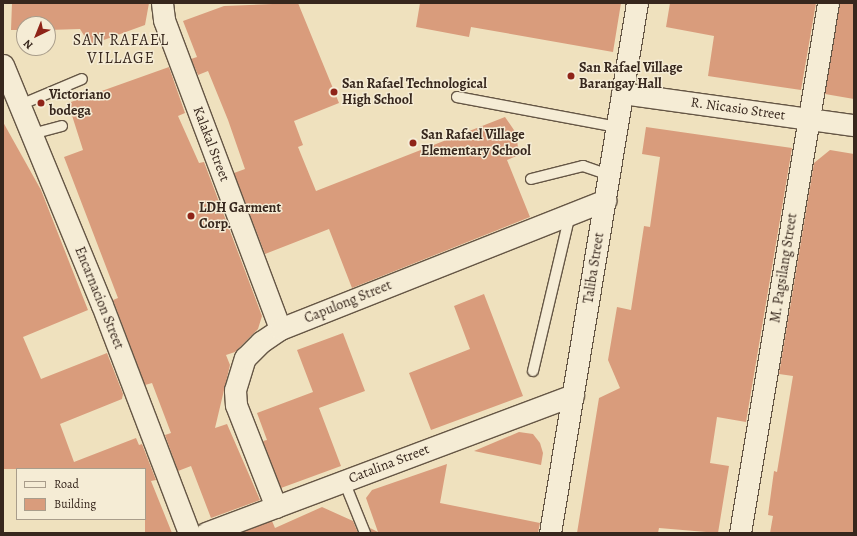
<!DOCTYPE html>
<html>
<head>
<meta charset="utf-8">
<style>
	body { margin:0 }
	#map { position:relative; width:857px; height:536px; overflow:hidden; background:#efe1be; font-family:Alegreya,serif }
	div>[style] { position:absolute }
	.building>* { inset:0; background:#d99c7c }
	.roads { filter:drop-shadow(1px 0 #655645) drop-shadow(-1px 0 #655645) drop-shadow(0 1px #655645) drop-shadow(0 -1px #655645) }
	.lane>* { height:10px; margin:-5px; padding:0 5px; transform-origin:5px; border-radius:5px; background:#f5ecd5 }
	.street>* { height:21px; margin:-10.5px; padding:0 10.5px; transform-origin:10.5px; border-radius:10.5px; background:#f5ecd5 }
	.dots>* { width:11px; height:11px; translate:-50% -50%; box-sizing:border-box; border:2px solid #f5ecd5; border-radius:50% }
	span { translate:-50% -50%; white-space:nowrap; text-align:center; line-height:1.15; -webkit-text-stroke:3px #f5ecd5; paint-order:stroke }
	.poi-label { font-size:14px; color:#37271d; font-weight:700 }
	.left { translate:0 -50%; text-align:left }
	.street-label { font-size:14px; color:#37271d }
	.quarter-label { font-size:16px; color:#37271d; letter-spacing:1px }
	.frame { position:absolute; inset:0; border:4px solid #37271d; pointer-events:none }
	.legend { position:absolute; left:16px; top:468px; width:130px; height:52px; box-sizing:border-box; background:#f5ecd5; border:1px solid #a99d8b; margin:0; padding:5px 7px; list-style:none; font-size:12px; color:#37271d }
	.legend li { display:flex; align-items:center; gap:8px; height:20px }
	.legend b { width:20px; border:1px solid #a99d8b }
	.north { position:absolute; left:16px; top:16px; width:40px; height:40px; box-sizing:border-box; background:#f5ecd5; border:1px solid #a99d8b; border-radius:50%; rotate:223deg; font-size:11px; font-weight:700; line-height:16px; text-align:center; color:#37271d }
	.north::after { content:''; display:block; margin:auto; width:14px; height:18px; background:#8f2418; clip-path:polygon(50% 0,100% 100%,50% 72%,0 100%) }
</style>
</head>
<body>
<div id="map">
	<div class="building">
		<div style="clip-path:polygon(12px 3px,149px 3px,145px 25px,90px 45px,80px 29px,48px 30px,48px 24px,24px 24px,24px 30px,11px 30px)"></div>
		<div style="clip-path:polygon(298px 3px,339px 103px,294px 121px,303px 145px,298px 147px,316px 191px,505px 117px,516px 133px,519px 155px,507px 160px,530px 217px,352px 288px,329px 229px,265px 254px,234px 173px,245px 169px,228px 120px,208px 71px,198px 75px,191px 59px,197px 57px,183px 21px,224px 6px)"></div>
		<div style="clip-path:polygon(420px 3px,621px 3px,613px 52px,471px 27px,469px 37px,416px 27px)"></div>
		<div style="clip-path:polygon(670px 3px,816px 3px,801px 90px,708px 76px,714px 36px,666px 27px)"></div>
		<div style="clip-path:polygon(840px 3px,854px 3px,854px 99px,825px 94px)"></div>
		<div style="clip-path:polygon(169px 67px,185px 113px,178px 116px,199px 163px,204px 162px,262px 316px,258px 329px,235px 352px,226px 355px,230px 365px,215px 428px,227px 424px,260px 500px,211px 518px,191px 466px,178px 471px,165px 435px,171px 433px,152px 383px,145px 385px,113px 300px,118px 298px,64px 157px,83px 150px,68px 103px)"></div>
		<div style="clip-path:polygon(3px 122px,41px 190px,88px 310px,23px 337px,41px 379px,107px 353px,123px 394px,122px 399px,60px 424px,74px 462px,136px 438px,139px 445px,142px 444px,156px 480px,151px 481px,172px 533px,145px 533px,145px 469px,3px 469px)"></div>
		<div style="clip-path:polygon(646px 127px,792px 148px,746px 422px,717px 417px,710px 463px,729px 466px,718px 533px,659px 528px,658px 533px,577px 533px,599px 398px,620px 388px,608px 360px,617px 307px,631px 310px,644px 226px,650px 227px,660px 157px,642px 154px)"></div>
		<div style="clip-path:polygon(830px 150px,854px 154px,854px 533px,770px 533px,773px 516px,768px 515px,774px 471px,777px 472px,793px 376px,779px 374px,814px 163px)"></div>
		<div style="clip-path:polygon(484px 294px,523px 396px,431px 430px,409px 373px,470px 349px,454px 306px)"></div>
		<div style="clip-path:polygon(343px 333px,365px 391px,319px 408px,341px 466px,281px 488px,263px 441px,267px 440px,257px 413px,313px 392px,297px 350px)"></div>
		<div style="clip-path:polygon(519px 432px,533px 434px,540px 443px,543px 453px,541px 465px,474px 451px)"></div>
		<div style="clip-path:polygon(447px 464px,440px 503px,540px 523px,538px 533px,371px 533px,370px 528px,378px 532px,366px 498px,372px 490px)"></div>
		<div style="clip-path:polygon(322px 507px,353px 521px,358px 533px,240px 533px,272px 521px,275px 528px)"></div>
	</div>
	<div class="roads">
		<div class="lane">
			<div style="left:457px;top:97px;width:163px;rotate:10.6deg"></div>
			<div style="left:20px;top:105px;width:67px;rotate:-22.8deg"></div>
			<div style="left:32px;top:134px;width:31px;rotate:-15deg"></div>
			<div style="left:531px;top:179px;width:54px;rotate:-14deg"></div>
			<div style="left:583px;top:166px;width:28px;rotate:19deg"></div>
			<div style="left:533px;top:371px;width:161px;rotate:-76.7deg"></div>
			<div style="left:344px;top:481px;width:56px;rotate:68deg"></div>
		</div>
		<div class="street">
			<div style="left:162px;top:3px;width:17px;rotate:83deg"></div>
			<div style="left:164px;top:20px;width:330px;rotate:69.4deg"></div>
			<div style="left:3px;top:65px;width:260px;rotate:67.6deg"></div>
			<div style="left:102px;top:305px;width:244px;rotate:69.1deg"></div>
			<div style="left:622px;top:93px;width:234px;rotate:7.9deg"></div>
			<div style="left:276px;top:507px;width:110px;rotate:-111.4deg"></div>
			<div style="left:236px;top:405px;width:15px;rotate:-94deg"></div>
			<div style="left:235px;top:390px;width:34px;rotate:-73deg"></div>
			<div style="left:245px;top:358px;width:23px;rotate:-45deg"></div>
			<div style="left:261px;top:342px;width:23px;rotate:-34deg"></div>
			<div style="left:280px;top:329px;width:350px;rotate:-21.6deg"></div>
			<div style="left:206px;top:533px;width:392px;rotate:-20.6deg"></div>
			<div style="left:550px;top:533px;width:537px;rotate:-80.68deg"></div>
			<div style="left:740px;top:533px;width:537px;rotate:-80.57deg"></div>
		</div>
	</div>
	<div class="dots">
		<div style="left:571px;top:76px;background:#8f2418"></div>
		<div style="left:334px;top:92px;background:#8f2418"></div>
		<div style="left:41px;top:103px;background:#8f2418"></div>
		<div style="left:413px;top:143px;background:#8f2418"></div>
		<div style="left:191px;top:216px;background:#8f2418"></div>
	</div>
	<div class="poi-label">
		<span class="left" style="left:579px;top:76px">San Rafael Village<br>Barangay Hall</span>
		<span class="left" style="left:342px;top:92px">San Rafael Technological<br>High School</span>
		<span class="left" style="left:49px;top:103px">Victoriano<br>bodega</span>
		<span class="left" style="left:421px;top:143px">San Rafael Village<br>Elementary School</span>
		<span class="left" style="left:199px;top:216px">LDH Garment<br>Corp.</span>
	</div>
	<div class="street-label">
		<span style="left:738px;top:109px;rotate:8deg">R. Nicasio Street</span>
		<span style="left:211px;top:144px;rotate:69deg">Kalakal Street</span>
		<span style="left:594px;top:268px;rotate:-81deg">Taliba Street</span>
		<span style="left:784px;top:268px;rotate:-81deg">M. Pagsilang Street</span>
		<span style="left:99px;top:298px;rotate:68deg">Encarnacion Street</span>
		<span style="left:348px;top:302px;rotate:-22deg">Capulong Street</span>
		<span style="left:389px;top:464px;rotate:-21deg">Catalina Street</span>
	</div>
	<div class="quarter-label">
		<span style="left:121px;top:49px">SAN RAFAEL<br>VILLAGE</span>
	</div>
	<div class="frame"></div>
	<ul class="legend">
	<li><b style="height:5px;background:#f5ecd5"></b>Road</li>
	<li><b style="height:11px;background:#d99c7c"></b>Building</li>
	</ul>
	<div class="north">N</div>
</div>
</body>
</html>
